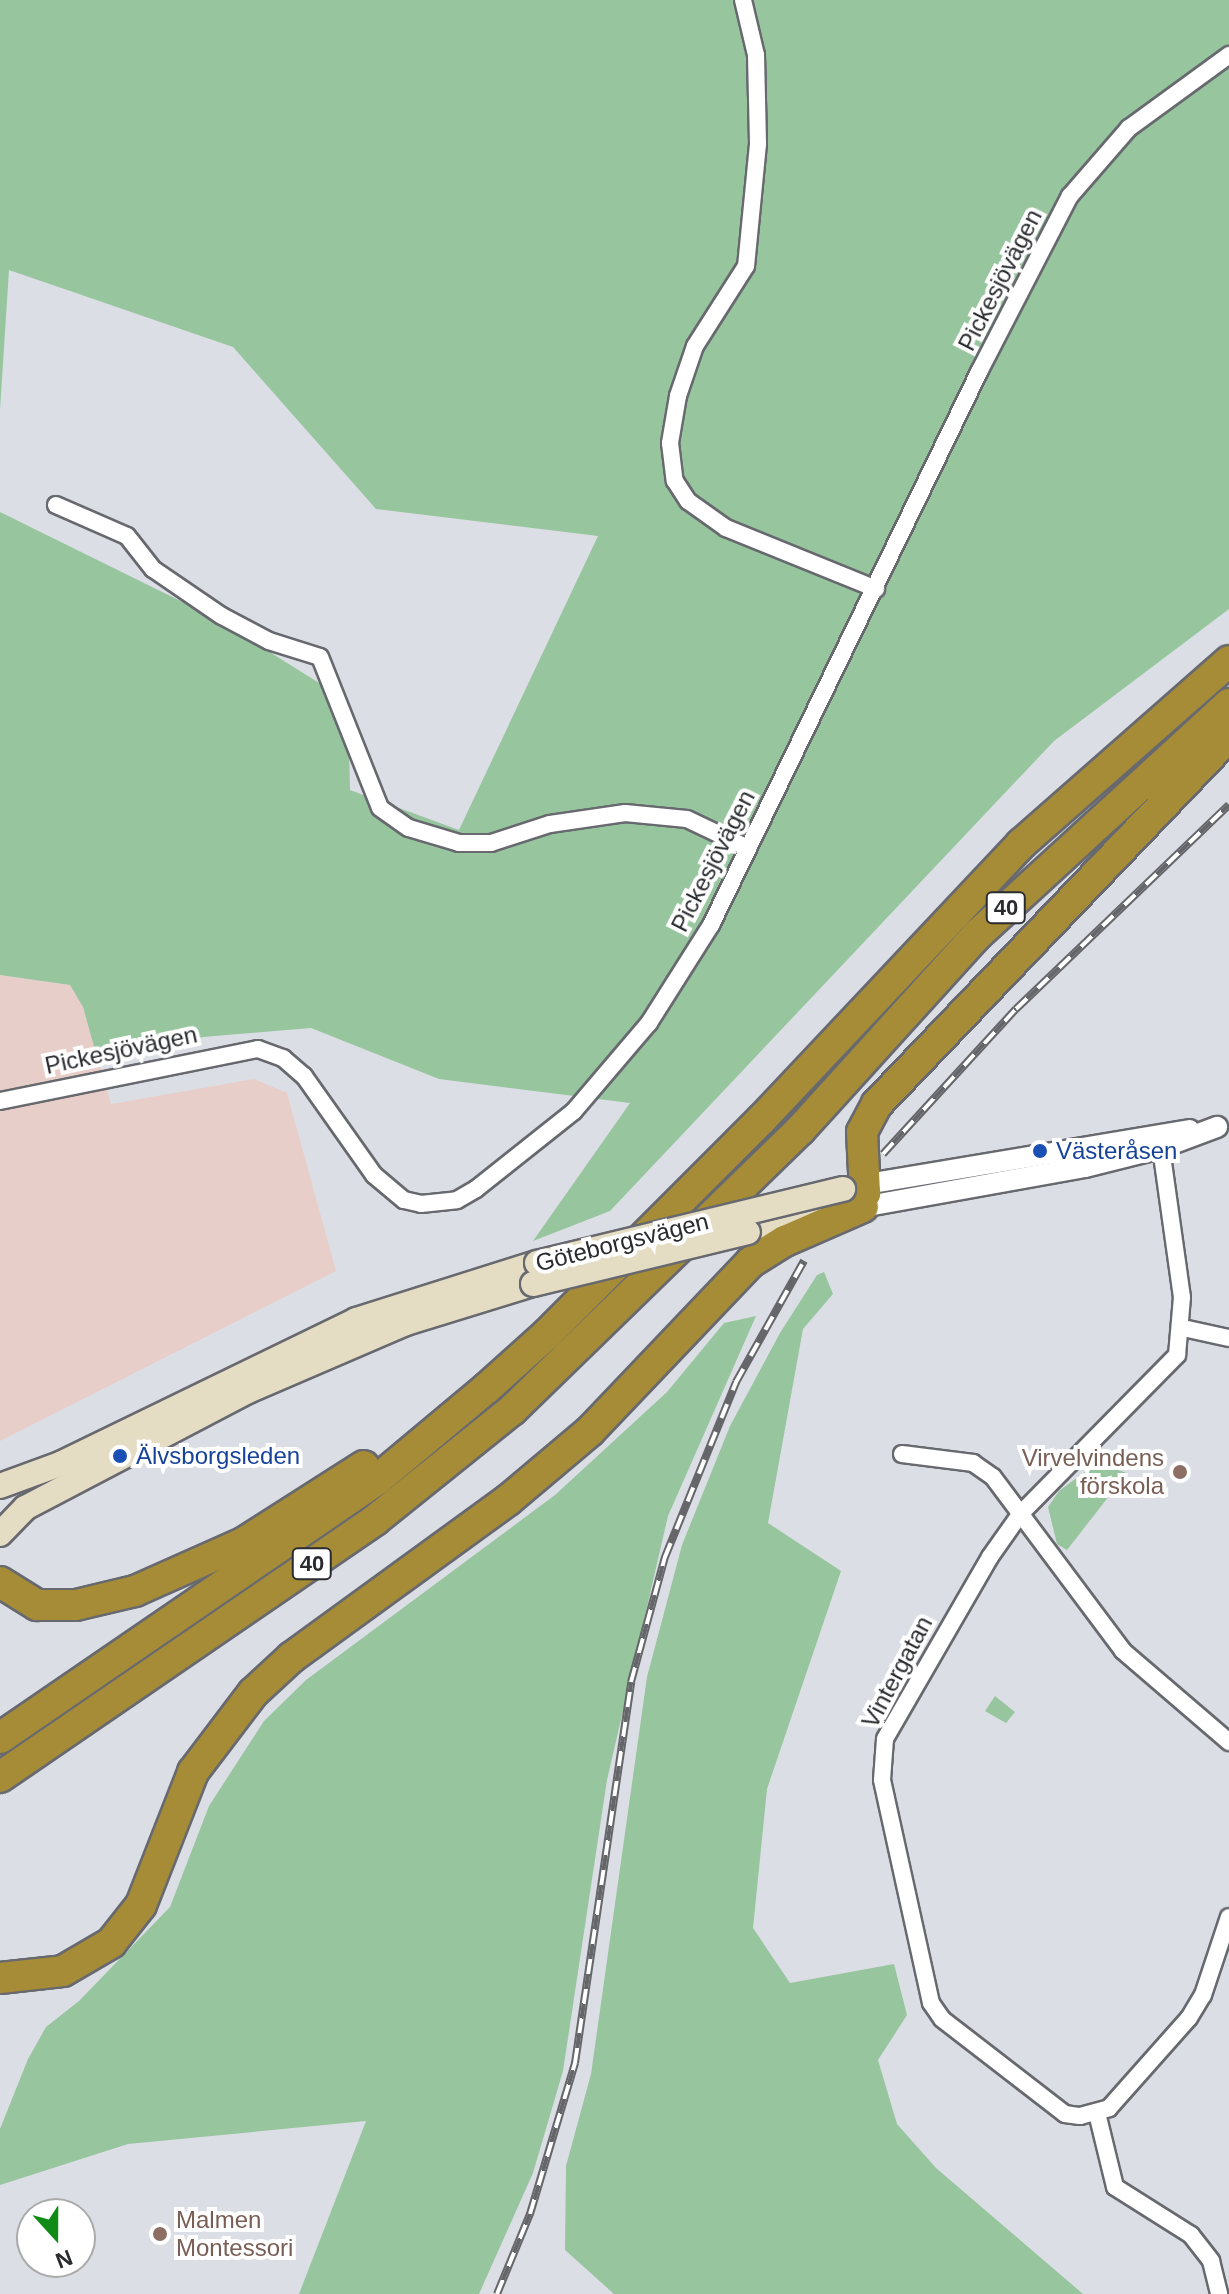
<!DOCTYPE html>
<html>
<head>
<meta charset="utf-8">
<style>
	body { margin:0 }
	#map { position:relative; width:1229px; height:2294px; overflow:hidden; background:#dcdee5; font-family:Helvetica,sans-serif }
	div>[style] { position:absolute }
	.industrial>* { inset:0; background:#e8cec9 }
	.green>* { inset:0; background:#97c59e }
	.roads { filter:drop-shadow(2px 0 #67696f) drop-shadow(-2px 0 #67696f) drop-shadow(0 2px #67696f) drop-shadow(0 -2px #67696f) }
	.minor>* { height:16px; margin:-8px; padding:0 8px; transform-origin:8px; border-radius:8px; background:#fff }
	.tertiary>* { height:20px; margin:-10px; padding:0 10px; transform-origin:10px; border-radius:10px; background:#fff }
	.secondary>* { height:24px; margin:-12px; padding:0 12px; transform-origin:12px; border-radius:12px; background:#e4dcc3 }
	.motorway>* { height:30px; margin:-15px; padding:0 15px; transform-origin:15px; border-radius:15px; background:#a68c37 }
	.rail>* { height:8px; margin-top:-4px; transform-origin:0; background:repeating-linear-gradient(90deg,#fff 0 15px,#65666a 0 30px); box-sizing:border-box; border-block:2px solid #65666a }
	.bridges { filter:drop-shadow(2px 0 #67696f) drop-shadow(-2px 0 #67696f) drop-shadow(0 2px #67696f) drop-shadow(0 -2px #67696f) }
	.secondary-bridge>* { height:24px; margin:-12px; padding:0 12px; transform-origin:12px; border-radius:12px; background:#e4dcc3 }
	.dots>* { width:22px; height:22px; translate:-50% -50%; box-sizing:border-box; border:4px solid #fff; border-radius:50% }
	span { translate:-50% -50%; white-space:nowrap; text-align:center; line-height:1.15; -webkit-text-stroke:8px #fff; paint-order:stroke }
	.shield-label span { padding:2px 6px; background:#fff; border:2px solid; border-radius:6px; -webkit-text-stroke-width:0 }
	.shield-label { font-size:22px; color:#2a2b2e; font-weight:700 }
	.street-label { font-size:24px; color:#2a2b2e }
	.transit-label { font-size:24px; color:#164399 }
	.left { translate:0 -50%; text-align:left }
	.education-label { font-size:24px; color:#785e54 }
	.right { translate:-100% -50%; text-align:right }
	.north { position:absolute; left:16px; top:2198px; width:80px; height:80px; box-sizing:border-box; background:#fff; border:2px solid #aaaaab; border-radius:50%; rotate:159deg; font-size:22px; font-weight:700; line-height:32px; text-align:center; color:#2a2b2e }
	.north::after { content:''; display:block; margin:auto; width:28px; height:36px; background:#108c16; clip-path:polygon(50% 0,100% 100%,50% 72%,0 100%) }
</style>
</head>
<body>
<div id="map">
	<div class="industrial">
		<div style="clip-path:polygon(0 975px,70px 985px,83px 1007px,111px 1104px,254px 1079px,287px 1093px,336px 1271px,0 1441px)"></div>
	</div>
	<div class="green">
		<div style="clip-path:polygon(0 0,1229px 0,1229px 609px,1054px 741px,610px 1211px,533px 1241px,630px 1103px,439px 1079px,311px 1028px,203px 1037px,98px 1061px,83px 1007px,70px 985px,0 975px,0 512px,217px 619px,348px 701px,350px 790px,459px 830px,598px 536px,376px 509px,233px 347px,9px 270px,0 410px)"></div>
		<div style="clip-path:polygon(824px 1272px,833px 1294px,803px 1329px,768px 1523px,841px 1571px,767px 1789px,753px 1928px,790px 1983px,894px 1964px,907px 2015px,878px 2060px,897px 2124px,936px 2168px,1083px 2294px,614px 2294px,565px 2250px,566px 2166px,591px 2074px,647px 1677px,682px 1545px,730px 1426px,780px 1333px,817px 1275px)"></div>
		<div style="clip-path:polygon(756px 1316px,668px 1516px,607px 1780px,563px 2071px,533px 2173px,479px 2294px,299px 2294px,366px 2121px,128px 2144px,0 2185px,0 2129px,28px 2059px,46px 2027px,79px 2001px,170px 1907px,209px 1806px,264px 1721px,306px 1680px,555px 1495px,667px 1392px,724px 1323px)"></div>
		<div style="clip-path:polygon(1097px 1463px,1127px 1473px,1067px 1550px,1057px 1544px,1048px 1507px,1059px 1491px)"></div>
		<div style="clip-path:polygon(995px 1696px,1015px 1712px,1006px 1723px,985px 1711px)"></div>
	</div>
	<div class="roads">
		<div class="minor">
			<div style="left:743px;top:0;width:57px;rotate:76.7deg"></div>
			<div style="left:756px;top:55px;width:89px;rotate:88.7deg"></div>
			<div style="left:758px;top:144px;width:123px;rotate:95.6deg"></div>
			<div style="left:746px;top:266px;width:95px;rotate:122.5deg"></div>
			<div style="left:695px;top:346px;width:53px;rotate:108.8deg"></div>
			<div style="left:678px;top:396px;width:48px;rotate:99.7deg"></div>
			<div style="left:670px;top:443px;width:38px;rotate:83deg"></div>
			<div style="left:675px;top:481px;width:24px;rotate:57deg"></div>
			<div style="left:688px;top:501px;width:47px;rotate:35.4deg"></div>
			<div style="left:726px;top:528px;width:162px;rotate:22.1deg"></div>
			<div style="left:56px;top:505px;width:77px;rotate:23.6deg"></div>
			<div style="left:127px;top:536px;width:42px;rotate:51.8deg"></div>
			<div style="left:153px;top:569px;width:83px;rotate:34.3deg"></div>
			<div style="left:222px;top:616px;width:53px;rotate:28deg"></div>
			<div style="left:269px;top:641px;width:53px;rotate:17.4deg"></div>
			<div style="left:320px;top:657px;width:162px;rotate:68.3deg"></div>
			<div style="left:380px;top:808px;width:35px;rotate:35deg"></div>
			<div style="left:409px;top:828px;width:52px;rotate:16.7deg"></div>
			<div style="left:459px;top:843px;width:32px"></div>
			<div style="left:491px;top:843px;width:62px;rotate:-17.9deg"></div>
			<div style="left:550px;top:824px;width:76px;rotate:-8.3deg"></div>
			<div style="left:625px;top:813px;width:62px;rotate:5.5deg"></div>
			<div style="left:687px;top:819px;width:68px;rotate:25.4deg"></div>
			<div style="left:0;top:1101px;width:263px;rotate:-11.4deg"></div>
			<div style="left:258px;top:1049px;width:27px;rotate:20deg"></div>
			<div style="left:283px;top:1058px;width:28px;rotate:41deg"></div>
			<div style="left:304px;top:1076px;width:121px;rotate:54.7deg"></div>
			<div style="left:374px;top:1175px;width:39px;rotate:40deg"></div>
			<div style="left:404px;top:1200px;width:17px;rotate:13deg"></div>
			<div style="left:421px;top:1204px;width:36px;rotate:-6deg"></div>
			<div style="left:457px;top:1200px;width:22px;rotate:-30deg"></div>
			<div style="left:476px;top:1189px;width:125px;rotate:-38.5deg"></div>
			<div style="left:574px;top:1111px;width:116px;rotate:-49.6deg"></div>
			<div style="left:649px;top:1023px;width:116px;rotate:-57.7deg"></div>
			<div style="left:711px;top:925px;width:615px;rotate:-64.14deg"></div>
			<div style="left:979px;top:372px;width:198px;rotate:-62.7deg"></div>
			<div style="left:1070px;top:196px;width:90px;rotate:-49.1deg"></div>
			<div style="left:1129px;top:128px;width:124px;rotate:-36.1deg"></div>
			<div style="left:1161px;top:1148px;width:150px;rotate:82deg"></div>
			<div style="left:1182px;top:1297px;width:58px;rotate:94.9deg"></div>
			<div style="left:1177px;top:1355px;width:222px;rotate:134.6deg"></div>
			<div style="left:1021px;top:1513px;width:54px;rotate:125.2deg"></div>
			<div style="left:990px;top:1557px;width:210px;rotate:120deg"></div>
			<div style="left:885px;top:1739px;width:41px;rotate:94.2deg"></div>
			<div style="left:882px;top:1780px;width:228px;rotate:77.6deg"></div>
			<div style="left:931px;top:2003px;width:19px;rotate:55deg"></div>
			<div style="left:942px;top:2019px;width:155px;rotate:37.7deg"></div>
			<div style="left:1065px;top:2114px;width:15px;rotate:8deg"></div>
			<div style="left:1080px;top:2116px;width:30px;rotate:-15deg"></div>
			<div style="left:1109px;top:2108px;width:120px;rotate:-48.4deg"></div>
			<div style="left:1189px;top:2018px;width:27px;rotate:-59deg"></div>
			<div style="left:1203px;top:1995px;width:82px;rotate:-71.6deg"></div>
			<div style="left:1183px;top:1328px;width:47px;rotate:12.3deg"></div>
			<div style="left:902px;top:1454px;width:72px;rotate:7.2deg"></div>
			<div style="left:973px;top:1463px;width:24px;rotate:35deg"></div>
			<div style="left:993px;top:1477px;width:217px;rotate:53.2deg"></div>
			<div style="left:1123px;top:1651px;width:140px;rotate:40.6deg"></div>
			<div style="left:1097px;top:2113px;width:76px;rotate:76.3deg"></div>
			<div style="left:1115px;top:2187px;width:90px;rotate:32.3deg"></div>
			<div style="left:1191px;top:2235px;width:33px;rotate:52deg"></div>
			<div style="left:1211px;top:2261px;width:34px;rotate:76deg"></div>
		</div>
		<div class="tertiary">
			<div style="left:867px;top:1184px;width:327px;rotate:-9.5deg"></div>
			<div style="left:851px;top:1209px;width:238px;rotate:-10.2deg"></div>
			<div style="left:1085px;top:1167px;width:78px;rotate:-14deg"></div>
			<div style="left:1161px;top:1148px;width:60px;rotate:-20.6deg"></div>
		</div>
		<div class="secondary">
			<div style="left:748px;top:1232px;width:77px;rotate:-13.5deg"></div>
			<div style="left:0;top:1486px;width:64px;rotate:-20.1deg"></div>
			<div style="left:60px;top:1464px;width:329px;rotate:-25.9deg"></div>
			<div style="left:356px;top:1320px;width:190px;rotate:-17.5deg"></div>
			<div style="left:0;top:1534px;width:36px;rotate:-46deg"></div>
			<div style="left:25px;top:1508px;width:252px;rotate:-27.7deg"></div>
			<div style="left:248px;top:1391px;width:172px;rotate:-23.3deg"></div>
			<div style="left:406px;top:1323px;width:133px;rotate:-17.1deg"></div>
		</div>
		<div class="motorway">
			<div style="left:837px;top:1210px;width:33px;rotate:-31deg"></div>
			<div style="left:865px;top:1193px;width:61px;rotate:-92.8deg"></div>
			<div style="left:862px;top:1132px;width:32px;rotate:-62deg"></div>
			<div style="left:877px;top:1104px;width:509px;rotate:-46.27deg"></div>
			<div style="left:0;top:1582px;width:44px;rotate:31.9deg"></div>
			<div style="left:37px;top:1605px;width:39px"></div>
			<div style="left:76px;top:1605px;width:61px;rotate:-13.3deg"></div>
			<div style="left:135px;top:1591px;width:120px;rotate:-24deg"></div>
			<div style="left:245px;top:1542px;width:141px;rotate:-32.6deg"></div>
			<div style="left:0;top:1738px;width:458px;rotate:-34.4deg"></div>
			<div style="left:378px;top:1479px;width:142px;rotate:-39.9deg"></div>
			<div style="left:487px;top:1388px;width:81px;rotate:-42deg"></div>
			<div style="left:547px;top:1334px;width:304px;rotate:-45deg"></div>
			<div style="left:762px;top:1119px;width:378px;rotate:-46.7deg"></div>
			<div style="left:1021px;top:844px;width:277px;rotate:-41.3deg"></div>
			<div style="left:0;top:1777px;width:455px;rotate:-34.4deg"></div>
			<div style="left:375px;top:1520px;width:176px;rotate:-38.8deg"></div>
			<div style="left:512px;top:1410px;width:402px;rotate:-44.2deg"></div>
			<div style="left:800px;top:1130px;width:263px;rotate:-47.8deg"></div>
			<div style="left:977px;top:935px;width:342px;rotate:-42.5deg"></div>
			<div style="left:0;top:1978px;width:63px;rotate:-6.3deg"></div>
			<div style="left:63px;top:1971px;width:56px;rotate:-30.3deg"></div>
			<div style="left:111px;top:1943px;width:48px;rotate:-51.7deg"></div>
			<div style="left:141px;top:1905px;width:143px;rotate:-68.6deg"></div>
			<div style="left:193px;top:1772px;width:99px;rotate:-52.8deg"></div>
			<div style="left:253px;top:1693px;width:53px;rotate:-42.7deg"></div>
			<div style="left:292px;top:1657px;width:267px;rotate:-36deg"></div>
			<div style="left:508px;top:1500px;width:107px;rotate:-40.1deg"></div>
			<div style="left:590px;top:1431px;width:233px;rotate:-46.4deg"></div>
			<div style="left:751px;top:1262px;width:40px;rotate:-32deg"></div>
			<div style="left:785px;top:1241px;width:85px;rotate:-23.6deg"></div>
		</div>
	</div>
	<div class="rail">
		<div style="left:883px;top:1154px;width:197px;rotate:-47.5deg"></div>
		<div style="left:1016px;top:1009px;width:295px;rotate:-43.8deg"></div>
		<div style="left:497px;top:2294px;width:87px;rotate:-67.6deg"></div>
		<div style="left:530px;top:2214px;width:158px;rotate:-73.4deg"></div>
		<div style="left:575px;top:2063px;width:385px;rotate:-81.6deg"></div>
		<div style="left:631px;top:1682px;width:130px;rotate:-74.8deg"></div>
		<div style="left:665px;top:1557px;width:189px;rotate:-67.9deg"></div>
		<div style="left:736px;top:1382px;width:139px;rotate:-60.7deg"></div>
	</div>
	<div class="bridges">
		<div class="secondary-bridge">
			<div style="left:537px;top:1263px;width:315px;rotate:-13.6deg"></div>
			<div style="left:533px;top:1284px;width:221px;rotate:-13.6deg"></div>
		</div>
	</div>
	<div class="dots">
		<div style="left:1040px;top:1151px;background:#1a4fb4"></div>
		<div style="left:120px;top:1456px;background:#1a4fb4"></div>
		<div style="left:1180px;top:1472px;background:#8d6e63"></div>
		<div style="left:160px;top:2234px;background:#8d6e63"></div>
	</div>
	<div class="shield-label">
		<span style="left:1006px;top:908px">40</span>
		<span style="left:312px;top:1564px">40</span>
	</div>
	<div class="street-label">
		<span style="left:1000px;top:280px;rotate:-63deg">Pickesjövägen</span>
		<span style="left:713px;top:861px;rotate:-63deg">Pickesjövägen</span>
		<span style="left:121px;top:1050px;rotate:-12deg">Pickesjövägen</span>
		<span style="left:622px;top:1242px;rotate:-14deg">Göteborgsvägen</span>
		<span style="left:897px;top:1672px;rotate:-62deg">Vintergatan</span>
	</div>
	<div class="transit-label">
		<span class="left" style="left:1056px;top:1151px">Västeråsen</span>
		<span class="left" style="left:136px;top:1456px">Älvsborgsleden</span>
	</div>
	<div class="education-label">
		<span class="right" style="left:1164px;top:1472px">Virvelvindens<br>förskola</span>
		<span class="left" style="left:176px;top:2234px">Malmen<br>Montessori</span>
	</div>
	<div class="north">N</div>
</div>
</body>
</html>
